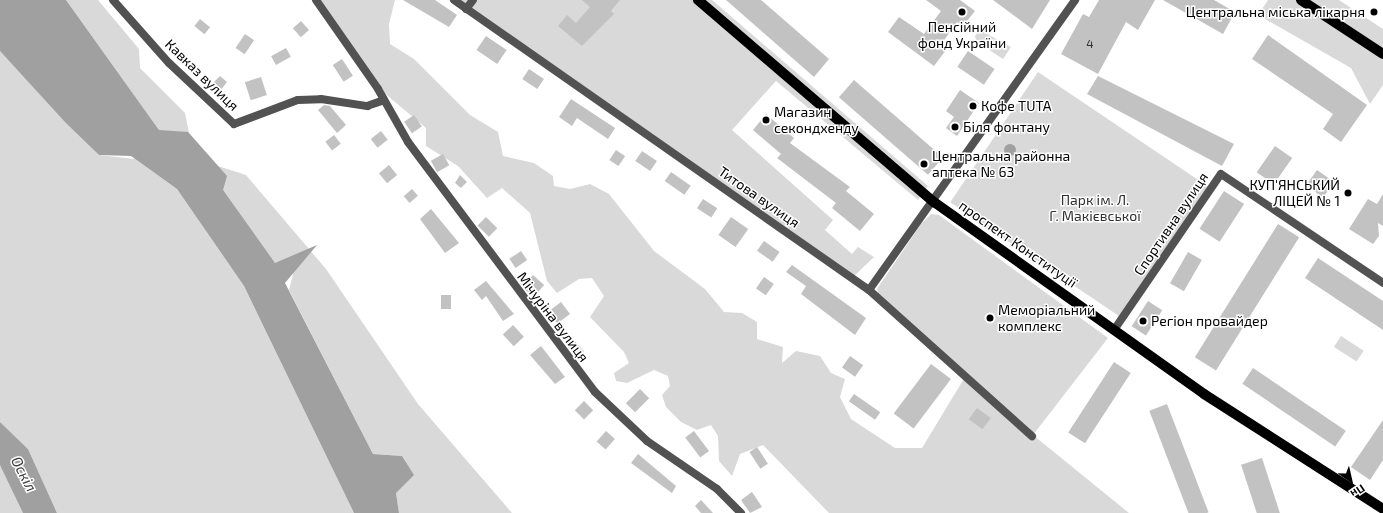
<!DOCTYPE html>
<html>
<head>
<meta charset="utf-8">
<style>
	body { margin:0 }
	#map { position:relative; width:1383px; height:513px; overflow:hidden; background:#fff; font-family:"Exo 2",sans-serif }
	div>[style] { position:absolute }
	.green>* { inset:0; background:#d9d9d9; transform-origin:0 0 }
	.water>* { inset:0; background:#a0a0a0 }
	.round { border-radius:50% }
	.building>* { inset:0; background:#c2c2c2; transform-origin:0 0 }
	.minor>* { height:8px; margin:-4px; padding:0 4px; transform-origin:4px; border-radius:4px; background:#525252 }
	.primary>* { height:10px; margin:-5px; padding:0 5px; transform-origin:5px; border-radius:5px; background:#000 }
	.dots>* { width:11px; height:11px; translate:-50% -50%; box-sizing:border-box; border:2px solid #fff; border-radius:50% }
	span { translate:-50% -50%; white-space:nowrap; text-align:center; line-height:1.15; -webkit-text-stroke:3px #fff; paint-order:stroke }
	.number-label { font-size:12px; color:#303030 }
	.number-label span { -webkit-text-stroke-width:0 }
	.poi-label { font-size:14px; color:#000 }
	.right { translate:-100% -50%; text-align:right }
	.left { translate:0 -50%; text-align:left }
	.street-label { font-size:14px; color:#000 }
	.park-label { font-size:14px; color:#303030 }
	.water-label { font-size:15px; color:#414141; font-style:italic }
	.north { position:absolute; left:1331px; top:461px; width:40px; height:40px; -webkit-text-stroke:3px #fff; paint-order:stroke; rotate:146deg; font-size:11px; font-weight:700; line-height:16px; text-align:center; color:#000 }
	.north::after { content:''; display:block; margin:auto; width:14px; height:18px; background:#000; clip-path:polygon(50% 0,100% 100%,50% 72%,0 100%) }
</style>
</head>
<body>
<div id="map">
	<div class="green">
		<div style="clip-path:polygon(66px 0,98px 0,139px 49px,140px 68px,185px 113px,189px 133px,218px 166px,246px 175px,326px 269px,418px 404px,512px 513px,399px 513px,396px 493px,402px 456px,373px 454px,289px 290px,297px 259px,275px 263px,159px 130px)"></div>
		<div style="clip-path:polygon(316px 0,395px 0,389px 24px,390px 44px,414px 59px,470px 115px,498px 132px,503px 156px,534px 163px,553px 176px,554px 186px,570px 189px,590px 184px,609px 194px,654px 251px,705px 289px,724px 312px,742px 313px,757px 322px,757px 339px,783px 347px,782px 363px,796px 351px,820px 356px,831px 373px,845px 379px,840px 397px,851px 419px,895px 448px,922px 448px,965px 377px,880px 300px,877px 289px,921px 224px,931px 214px,939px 215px,1108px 338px,1033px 435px,1129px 513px,829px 513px,763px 445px,740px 454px,732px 476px,719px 461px,718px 436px,711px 425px,697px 430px,681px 422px,666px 407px,662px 395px,670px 386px,668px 376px,654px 370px,627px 383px,616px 381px,614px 373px,629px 363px,624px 352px,590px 317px,604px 296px,592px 278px,579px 279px,557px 293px,547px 281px,530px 213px,502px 188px,487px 198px,458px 166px,426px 146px,426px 128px,376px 86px)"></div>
		<div style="clip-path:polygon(454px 0,712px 0,928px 186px,918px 200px,776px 81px,732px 130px,833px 220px,825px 230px,852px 254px,858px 247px,874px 257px,852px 278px)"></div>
		<div style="clip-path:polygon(1268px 0,1339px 0,1383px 29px,1383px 85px,1370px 104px,1351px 68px,1258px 15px)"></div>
		<div style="clip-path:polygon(980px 30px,1011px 47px,1003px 59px,977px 42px,975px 36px)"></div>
		<div style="clip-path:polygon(0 51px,99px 155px,135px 159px,177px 189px,244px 286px,354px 513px,57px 513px,28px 449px,0 422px)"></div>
		<div style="left:1038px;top:72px;width:209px;height:157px;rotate:34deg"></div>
		<div style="left:1341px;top:336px;width:27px;height:13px;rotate:33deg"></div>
		<div style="clip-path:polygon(0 465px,8px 476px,23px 513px,0 513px)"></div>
	</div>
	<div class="water">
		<div style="clip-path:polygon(0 0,66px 0,159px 130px,188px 132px,227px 176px,223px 190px,275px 263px,317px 245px,285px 283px,373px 454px,402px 456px,414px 475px,396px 493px,399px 513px,354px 513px,244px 286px,177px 189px,131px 156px,99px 155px,65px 122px,0 51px)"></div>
		<div class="round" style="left:1004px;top:144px;width:12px;height:12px"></div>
		<div style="clip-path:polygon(0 422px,28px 449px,57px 513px,23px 513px,0 465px)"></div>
	</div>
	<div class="building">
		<div style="clip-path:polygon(403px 0,435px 0,457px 15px,449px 27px)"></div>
		<div style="clip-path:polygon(582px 0,620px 0,611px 11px,614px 14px,582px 46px,558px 26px,567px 15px,576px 23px,590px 7px)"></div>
		<div style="clip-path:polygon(726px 0,761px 0,829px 59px,814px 77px)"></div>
		<div style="clip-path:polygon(926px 0,960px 0,975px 11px,963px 26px,957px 22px,940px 46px,946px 50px,934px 66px,888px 32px,899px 17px,924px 34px,941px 11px)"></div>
		<div style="clip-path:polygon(993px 0,1050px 0,1032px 29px)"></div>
		<div style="clip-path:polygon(1099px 0,1155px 0,1138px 30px,1126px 22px,1098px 74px,1061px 54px,1083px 14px,1089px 17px)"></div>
		<div style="clip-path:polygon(1163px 0,1214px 0,1235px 12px,1223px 34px)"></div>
		<div style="left:200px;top:19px;width:13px;height:9px;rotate:39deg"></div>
		<div style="left:301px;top:21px;width:12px;height:11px;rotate:48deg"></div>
		<div style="left:245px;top:34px;width:11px;height:17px;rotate:34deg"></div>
		<div style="clip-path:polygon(1268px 35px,1367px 105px,1341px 142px,1323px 129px,1333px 114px,1252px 59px)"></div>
		<div style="left:486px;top:36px;width:25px;height:17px;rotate:34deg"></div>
		<div style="left:286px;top:48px;width:10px;height:17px;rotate:61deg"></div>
		<div style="left:968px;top:51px;width:32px;height:19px;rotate:34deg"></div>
		<div style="left:342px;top:59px;width:20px;height:11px;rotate:57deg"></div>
		<div style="left:529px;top:69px;width:18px;height:12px;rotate:34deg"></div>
		<div style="clip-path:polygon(220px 76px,227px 82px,220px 91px,212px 84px)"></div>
		<div style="clip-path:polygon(1098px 76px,1234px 144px,1222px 166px,1087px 94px)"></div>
		<div style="left:261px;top:77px;width:19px;height:17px;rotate:72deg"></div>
		<div style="left:854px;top:80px;width:118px;height:23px;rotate:41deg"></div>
		<div style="clip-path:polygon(960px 90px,979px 103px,957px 136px,946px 128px,954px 117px,946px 111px)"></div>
		<div style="clip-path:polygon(571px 99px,615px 128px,608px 139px,577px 118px,572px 126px,559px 117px)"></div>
		<div style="clip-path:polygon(324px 105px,330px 106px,346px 125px,337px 133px,318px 110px)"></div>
		<div style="clip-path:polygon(766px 114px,794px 138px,790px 143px,850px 187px,846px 191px,874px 214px,860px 231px,832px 208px,836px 203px,777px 158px,781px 154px,753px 130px)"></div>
		<div style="left:414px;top:115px;width:14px;height:12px;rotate:56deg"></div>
		<div style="left:381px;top:131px;width:11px;height:13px;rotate:52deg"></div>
		<div style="left:334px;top:135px;width:11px;height:11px;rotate:52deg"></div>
		<div style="left:1275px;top:146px;width:21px;height:32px;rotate:35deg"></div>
		<div style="left:616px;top:150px;width:11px;height:12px;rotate:34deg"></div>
		<div style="left:642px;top:151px;width:18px;height:12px;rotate:34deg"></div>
		<div style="left:443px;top:154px;width:13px;height:14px;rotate:61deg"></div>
		<div style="left:389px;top:165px;width:13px;height:13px;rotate:51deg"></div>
		<div style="left:1317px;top:170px;width:21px;height:19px;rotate:35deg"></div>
		<div style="left:671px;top:172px;width:24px;height:11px;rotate:35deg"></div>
		<div style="clip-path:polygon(460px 175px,467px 182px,461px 188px,455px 183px)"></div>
		<div style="left:412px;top:189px;width:9px;height:11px;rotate:49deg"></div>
		<div style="left:1224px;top:191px;width:24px;height:45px;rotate:33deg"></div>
		<div style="clip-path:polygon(1383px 194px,1383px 226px,1378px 223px,1379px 236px,1373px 244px,1349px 229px,1368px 199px,1377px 204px)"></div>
		<div style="left:703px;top:199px;width:17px;height:11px;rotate:33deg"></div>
		<div style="clip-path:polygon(431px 209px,459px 243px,445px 253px,420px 219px)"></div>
		<div style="left:486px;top:217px;width:16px;height:12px;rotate:45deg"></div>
		<div style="left:731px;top:217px;width:21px;height:22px;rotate:35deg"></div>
		<div style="left:1278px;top:224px;width:25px;height:157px;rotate:32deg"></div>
		<div style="left:764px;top:241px;width:19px;height:12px;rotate:35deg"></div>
		<div style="left:521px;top:251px;width:11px;height:14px;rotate:56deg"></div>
		<div style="left:1188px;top:252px;width:16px;height:36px;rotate:30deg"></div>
		<div style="clip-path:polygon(1318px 258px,1383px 301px,1383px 330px,1305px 278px)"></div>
		<div style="clip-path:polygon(792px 265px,866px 318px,855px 335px,801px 294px,806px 286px,786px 272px)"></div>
		<div style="left:533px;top:275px;width:15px;height:16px;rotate:42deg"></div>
		<div style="left:764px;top:277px;width:12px;height:14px;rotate:35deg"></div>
		<div style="clip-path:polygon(486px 281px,514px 314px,503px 321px,486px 296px,482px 300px,474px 290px)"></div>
		<div style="left:441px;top:295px;width:10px;height:14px"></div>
		<div style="left:1148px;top:301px;width:17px;height:30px;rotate:33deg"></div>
		<div style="left:561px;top:302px;width:15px;height:16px;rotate:53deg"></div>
		<div style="left:513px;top:325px;width:16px;height:14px;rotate:47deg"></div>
		<div style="left:574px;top:340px;width:15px;height:9px;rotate:48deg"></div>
		<div style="clip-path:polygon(541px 346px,565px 377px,555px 384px,530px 355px)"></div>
		<div style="left:850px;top:356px;width:16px;height:14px;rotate:35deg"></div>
		<div style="left:1114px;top:362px;width:20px;height:84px;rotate:33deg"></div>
		<div style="left:931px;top:364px;width:25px;height:62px;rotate:37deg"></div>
		<div style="left:1253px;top:368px;width:112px;height:19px;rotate:34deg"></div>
		<div style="left:640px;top:389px;width:13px;height:20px;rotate:45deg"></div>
		<div style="left:854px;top:394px;width:32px;height:9px;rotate:35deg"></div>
		<div style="left:584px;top:401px;width:13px;height:13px;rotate:45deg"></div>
		<div style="left:1167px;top:404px;width:116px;height:19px;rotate:69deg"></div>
		<div style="left:977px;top:408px;width:17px;height:14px;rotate:36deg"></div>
		<div style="clip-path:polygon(1383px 420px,1383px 460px,1370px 480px,1351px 467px)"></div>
		<div style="left:606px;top:431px;width:12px;height:14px;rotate:42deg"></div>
		<div style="left:694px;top:431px;width:25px;height:11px;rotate:53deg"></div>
		<div style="left:757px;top:447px;width:20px;height:9px;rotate:57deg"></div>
		<div style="clip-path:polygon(638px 454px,676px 486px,672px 493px,631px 463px)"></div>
		<div style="left:1262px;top:458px;width:58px;height:22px;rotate:72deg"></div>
		<div style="clip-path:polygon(752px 492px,762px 507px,750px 513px,741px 500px)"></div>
		<div style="clip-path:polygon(701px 500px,713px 513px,701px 513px,695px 506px)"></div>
	</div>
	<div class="minor">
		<div style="left:113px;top:0;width:84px;rotate:48.4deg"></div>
		<div style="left:169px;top:63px;width:89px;rotate:43.2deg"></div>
		<div style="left:234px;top:124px;width:68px;rotate:-20.6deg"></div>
		<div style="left:298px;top:100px;width:23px;rotate:-2deg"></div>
		<div style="left:321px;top:99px;width:47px;rotate:8.7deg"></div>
		<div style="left:367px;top:106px;width:18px;rotate:-19deg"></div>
		<div style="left:316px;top:0;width:108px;rotate:55.1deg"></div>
		<div style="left:378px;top:89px;width:61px;rotate:60.5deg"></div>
		<div style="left:408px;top:142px;width:312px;rotate:53.2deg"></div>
		<div style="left:595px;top:392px;width:71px;rotate:43.3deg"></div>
		<div style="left:647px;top:441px;width:85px;rotate:34.4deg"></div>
		<div style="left:717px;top:489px;width:34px;rotate:45deg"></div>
		<div style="left:454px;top:0;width:506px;rotate:34.95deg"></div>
		<div style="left:869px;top:290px;width:219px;rotate:41.9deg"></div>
		<div style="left:466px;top:9px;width:11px;rotate:-52deg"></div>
		<div style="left:869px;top:290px;width:356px;rotate:-54.6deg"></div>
		<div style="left:1114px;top:330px;width:189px;rotate:-55.6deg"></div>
		<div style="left:1221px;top:174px;width:195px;rotate:33.9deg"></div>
	</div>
	<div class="primary">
		<div style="left:698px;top:0;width:311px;rotate:40.6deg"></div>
		<div style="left:934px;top:202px;width:331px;rotate:35.4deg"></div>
		<div style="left:1204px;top:394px;width:213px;rotate:32.7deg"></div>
		<div style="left:1301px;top:0;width:98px;rotate:33.4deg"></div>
	</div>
	<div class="dots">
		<div style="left:962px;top:12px;background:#000"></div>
		<div style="left:1374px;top:12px;background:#000"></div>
		<div style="left:973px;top:106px;background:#000"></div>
		<div style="left:766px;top:120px;background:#000"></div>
		<div style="left:955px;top:127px;background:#000"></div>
		<div style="left:924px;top:164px;background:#000"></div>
		<div style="left:1348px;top:193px;background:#000"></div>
		<div style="left:990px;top:318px;background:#000"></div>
		<div style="left:1143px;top:321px;background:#000"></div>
	</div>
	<div class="number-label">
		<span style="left:1090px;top:44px">4</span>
	</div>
	<div class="poi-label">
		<span class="right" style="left:1365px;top:12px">Центральна міська лікарня</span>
		<span style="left:962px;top:35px">Пенсійний<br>фонд України</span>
		<span class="left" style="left:981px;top:106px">Кофе TUTA</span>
		<span class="left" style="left:774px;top:120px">Магазин<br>секондхенду</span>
		<span class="left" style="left:963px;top:127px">Біля фонтану</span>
		<span class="left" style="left:932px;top:164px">Центральна районна<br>аптека № 63</span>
		<span class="right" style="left:1340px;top:193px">КУП'ЯНСЬКИЙ<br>ЛІЦЕЙ № 1</span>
		<span class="left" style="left:998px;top:318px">Меморіальний<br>комплекс</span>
		<span class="left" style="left:1151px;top:321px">Регіон провайдер</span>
	</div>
	<div class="street-label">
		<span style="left:202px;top:75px;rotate:44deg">Кавказ вулиця</span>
		<span style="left:759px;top:197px;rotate:35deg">Титова вулиця</span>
		<span style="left:1171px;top:224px;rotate:-56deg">Спортивна вулиця</span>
		<span style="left:1018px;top:244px;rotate:35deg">проспект Конституції</span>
		<span style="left:553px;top:317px;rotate:53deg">Мічуріна вулиця</span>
	</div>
	<div class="park-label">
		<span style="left:1095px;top:208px">Парк ім. Л.<br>Г. Макієвської</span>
	</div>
	<div class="water-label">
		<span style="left:24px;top:474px;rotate:62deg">Оскіл</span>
	</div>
	<div class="north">Пн</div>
</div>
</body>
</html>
